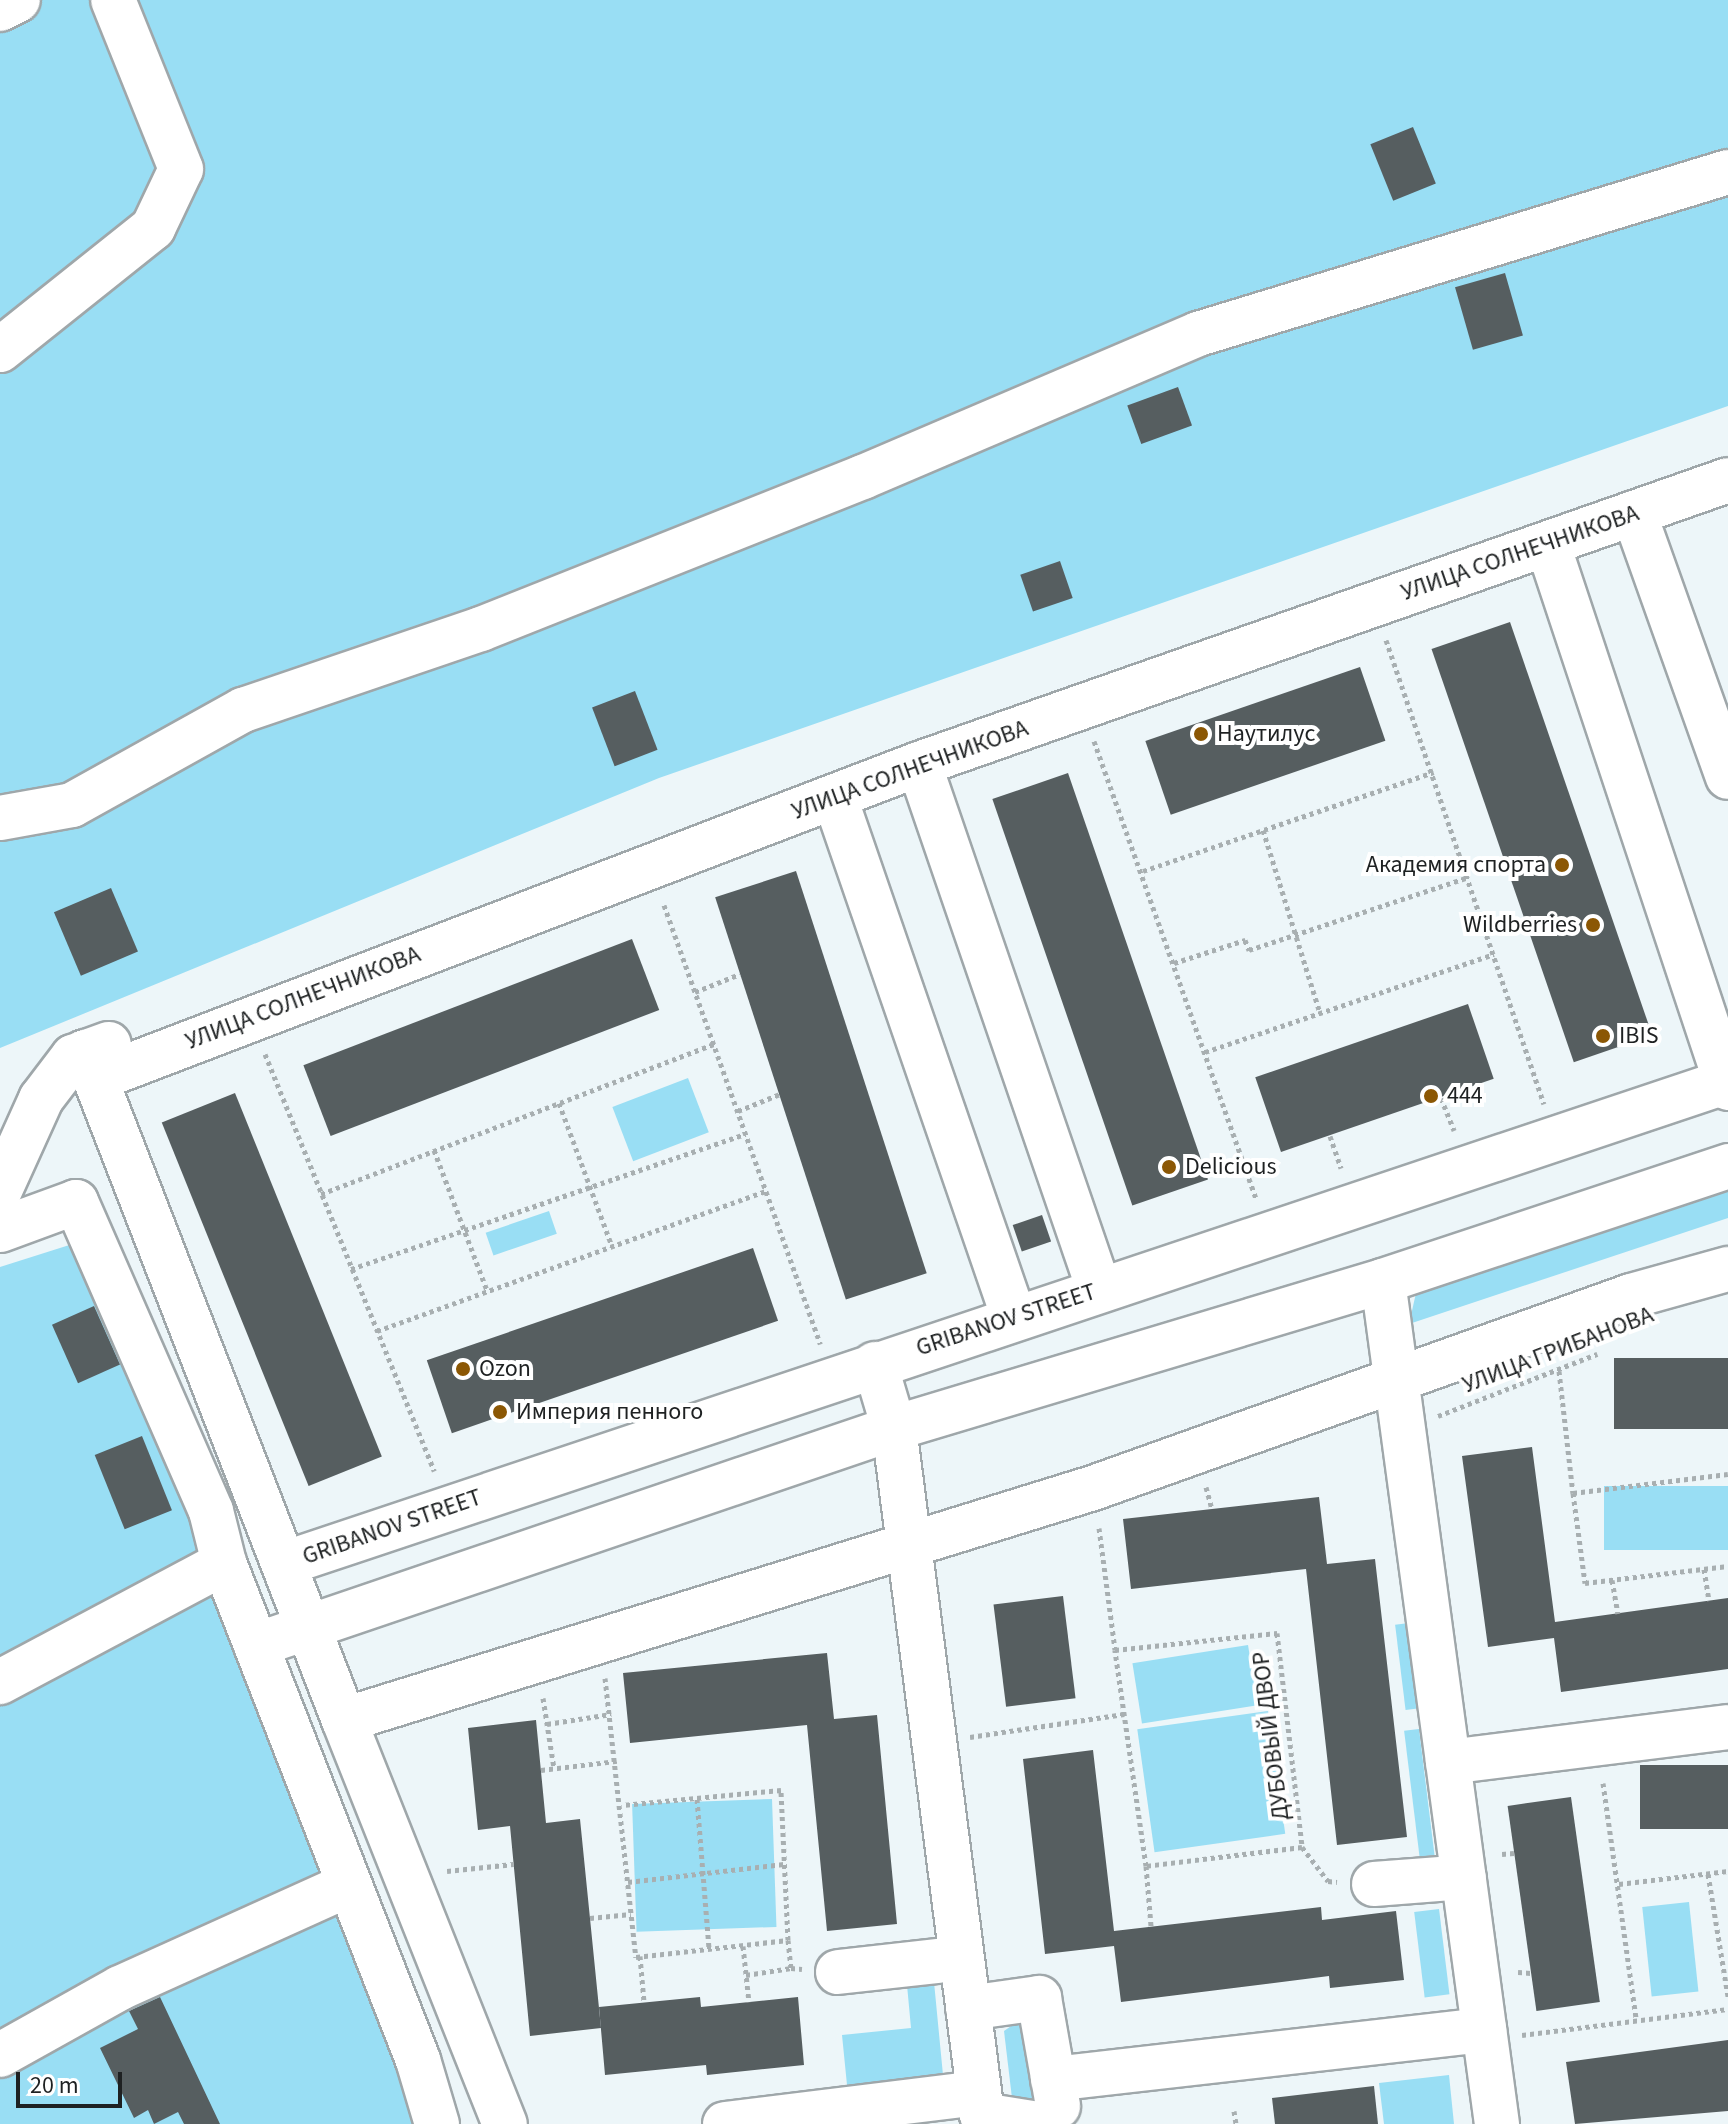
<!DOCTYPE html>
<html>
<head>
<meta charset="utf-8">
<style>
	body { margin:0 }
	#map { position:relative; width:1728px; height:2124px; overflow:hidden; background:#edf6f9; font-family:"Source Sans 3",sans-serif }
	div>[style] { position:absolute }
	.green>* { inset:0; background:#99def4; transform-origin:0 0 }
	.building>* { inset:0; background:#565e60; transform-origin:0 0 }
	.path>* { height:5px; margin-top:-2.5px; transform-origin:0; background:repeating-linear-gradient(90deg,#a8afb1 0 4px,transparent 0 8px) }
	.roads { filter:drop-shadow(2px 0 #9fa7aa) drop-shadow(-2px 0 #9fa7aa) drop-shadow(0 2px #9fa7aa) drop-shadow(0 -2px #9fa7aa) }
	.minor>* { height:44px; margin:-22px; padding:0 22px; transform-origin:22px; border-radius:22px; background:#fff }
	.dots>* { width:22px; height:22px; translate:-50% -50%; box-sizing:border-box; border:4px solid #fff; border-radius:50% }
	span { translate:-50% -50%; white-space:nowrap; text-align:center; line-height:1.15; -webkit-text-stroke:8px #fff; paint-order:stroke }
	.street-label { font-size:24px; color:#1e2122 }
	.poi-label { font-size:24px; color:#1e2122 }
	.left { translate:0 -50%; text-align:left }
	.right { translate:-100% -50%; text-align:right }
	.scale { position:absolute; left:16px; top:2072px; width:106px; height:36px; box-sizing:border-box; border:4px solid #1e2122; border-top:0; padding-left:10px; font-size:24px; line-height:28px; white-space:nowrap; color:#1e2122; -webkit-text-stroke:6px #fff; paint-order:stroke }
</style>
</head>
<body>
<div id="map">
	<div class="green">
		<div style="clip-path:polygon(0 0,1728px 0,1728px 406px,659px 778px,0 1048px)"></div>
		<div style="left:688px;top:1078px;width:58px;height:81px;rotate:69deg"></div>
		<div style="clip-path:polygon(1728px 1178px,1728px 1218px,1409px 1324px,1416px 1293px)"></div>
		<div style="left:549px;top:1211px;width:24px;height:67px;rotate:71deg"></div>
		<div style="clip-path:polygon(82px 1241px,200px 1516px,425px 2124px,0 2124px,0 1267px)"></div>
		<div style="left:1728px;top:1486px;width:64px;height:124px;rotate:90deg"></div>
		<div style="left:1409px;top:1623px;width:86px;height:14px;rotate:83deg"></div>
		<div style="left:1248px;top:1645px;width:61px;height:117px;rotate:81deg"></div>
		<div style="left:1268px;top:1711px;width:124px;height:132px;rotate:82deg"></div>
		<div style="left:1419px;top:1729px;width:127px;height:15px;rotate:83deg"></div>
		<div style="left:772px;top:1799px;width:128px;height:140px;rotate:88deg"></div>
		<div style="left:1689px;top:1902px;width:90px;height:47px;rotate:84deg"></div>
		<div style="left:1439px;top:1909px;width:86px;height:25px;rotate:83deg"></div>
		<div style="clip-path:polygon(934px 1982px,943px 2075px,847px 2085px,842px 2035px,911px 2028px,907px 1985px)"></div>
		<div style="clip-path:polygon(1017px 2022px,1034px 2027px,1044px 2094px,1029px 2104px,1012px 2098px,1004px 2031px)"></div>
		<div style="clip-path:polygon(1449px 2075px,1454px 2124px,1384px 2124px,1379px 2083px)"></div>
	</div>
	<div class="building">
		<div style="left:1413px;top:127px;width:61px;height:46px;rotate:68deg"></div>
		<div style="left:1505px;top:273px;width:65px;height:52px;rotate:74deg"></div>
		<div style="left:1178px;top:387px;width:41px;height:54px;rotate:70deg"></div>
		<div style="left:1060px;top:561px;width:39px;height:42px;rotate:71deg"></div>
		<div style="left:1510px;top:622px;width:437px;height:83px;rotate:71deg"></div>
		<div style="left:1360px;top:667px;width:78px;height:227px;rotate:71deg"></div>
		<div style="left:635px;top:691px;width:63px;height:46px;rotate:69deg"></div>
		<div style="left:1068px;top:773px;width:430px;height:80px;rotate:71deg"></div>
		<div style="left:796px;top:871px;width:423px;height:85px;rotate:72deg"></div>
		<div style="left:111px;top:888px;width:69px;height:62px;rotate:67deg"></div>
		<div style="left:632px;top:939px;width:76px;height:352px;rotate:69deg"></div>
		<div style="left:1468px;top:1004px;width:79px;height:225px;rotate:71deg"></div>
		<div style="left:235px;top:1093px;width:392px;height:79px;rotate:68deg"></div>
		<div style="left:1042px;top:1215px;width:28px;height:31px;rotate:71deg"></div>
		<div style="left:753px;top:1248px;width:77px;height:345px;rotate:71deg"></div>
		<div style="left:94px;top:1306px;width:64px;height:46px;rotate:66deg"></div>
		<div style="left:1728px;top:1358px;width:71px;height:114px;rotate:90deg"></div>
		<div style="left:142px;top:1436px;width:80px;height:51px;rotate:68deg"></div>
		<div style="clip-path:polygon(1532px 1447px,1555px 1622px,1728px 1598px,1728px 1669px,1561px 1692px,1554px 1638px,1488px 1647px,1462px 1456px)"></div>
		<div style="clip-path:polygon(1319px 1497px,1327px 1564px,1375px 1559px,1407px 1837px,1337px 1845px,1306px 1569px,1131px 1589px,1123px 1519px)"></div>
		<div style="left:1063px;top:1596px;width:103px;height:70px;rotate:83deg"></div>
		<div style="clip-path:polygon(827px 1653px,834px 1719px,877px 1715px,897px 1924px,827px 1931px,807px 1725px,630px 1743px,623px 1673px)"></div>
		<div style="clip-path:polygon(536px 1720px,546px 1823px,580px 1819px,601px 2028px,530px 2036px,510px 1826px,478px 1830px,468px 1728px)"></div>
		<div style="clip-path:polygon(1093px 1750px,1114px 1931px,1321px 1907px,1322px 1920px,1396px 1911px,1404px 1980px,1330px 1988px,1329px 1976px,1121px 2002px,1114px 1946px,1045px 1954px,1023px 1759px)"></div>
		<div style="left:1728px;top:1765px;width:64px;height:88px;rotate:90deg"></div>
		<div style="left:1571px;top:1797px;width:207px;height:64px;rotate:82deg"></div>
		<div style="clip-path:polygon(160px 1997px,220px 2124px,184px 2124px,178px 2112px,154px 2124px,148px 2110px,134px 2118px,100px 2048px,138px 2029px,129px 2011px)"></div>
		<div style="clip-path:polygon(700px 1997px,701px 2007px,798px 1997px,804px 2065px,707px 2075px,706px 2065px,605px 2075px,599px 2007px)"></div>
		<div style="clip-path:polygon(1728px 2040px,1728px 2111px,1575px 2124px,1566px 2062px)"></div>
		<div style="clip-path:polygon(1374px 2086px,1378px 2124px,1275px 2124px,1272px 2098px)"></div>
	</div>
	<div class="path">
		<div style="left:1386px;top:640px;width:490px;rotate:71.2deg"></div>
		<div style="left:1094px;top:741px;width:486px;rotate:70.5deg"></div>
		<div style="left:1263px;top:830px;width:192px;rotate:72.7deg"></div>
		<div style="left:1143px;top:871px;width:307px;rotate:-18.8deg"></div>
		<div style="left:664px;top:905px;width:466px;rotate:70.4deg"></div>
		<div style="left:1174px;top:963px;width:75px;rotate:-17.9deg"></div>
		<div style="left:1245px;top:940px;width:11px;rotate:68deg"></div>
		<div style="left:1249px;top:950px;width:232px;rotate:-18.4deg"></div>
		<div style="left:695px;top:992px;width:48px;rotate:-21.8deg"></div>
		<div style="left:1205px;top:1052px;width:305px;rotate:-18.7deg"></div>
		<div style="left:265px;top:1054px;width:450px;rotate:67.9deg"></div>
		<div style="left:1441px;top:1098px;width:35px;rotate:68deg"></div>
		<div style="left:559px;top:1103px;width:153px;rotate:69.7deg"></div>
		<div style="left:738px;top:1111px;width:45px;rotate:-22deg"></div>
		<div style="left:1330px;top:1136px;width:34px;rotate:71deg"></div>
		<div style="left:434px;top:1150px;width:150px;rotate:69.3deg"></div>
		<div style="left:321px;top:1194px;width:421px;rotate:-20.9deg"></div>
		<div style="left:351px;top:1269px;width:417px;rotate:-18.9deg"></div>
		<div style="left:377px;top:1331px;width:413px;rotate:-19.8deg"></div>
		<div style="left:1559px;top:1371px;width:123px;rotate:83.5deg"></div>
		<div style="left:1573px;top:1493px;width:156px;rotate:-7deg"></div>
		<div style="left:1438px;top:1416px;width:171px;rotate:-21.3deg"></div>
		<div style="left:1206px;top:1487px;width:23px;rotate:75deg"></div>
		<div style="left:1573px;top:1493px;width:91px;rotate:82.4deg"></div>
		<div style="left:1585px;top:1583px;width:144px;rotate:-6.8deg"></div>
		<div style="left:1099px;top:1528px;width:123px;rotate:82.5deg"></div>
		<div style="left:1704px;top:1569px;width:32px;rotate:81deg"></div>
		<div style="left:1612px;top:1580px;width:34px;rotate:80deg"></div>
		<div style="left:1277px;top:1633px;width:215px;rotate:83.3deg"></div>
		<div style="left:1302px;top:1847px;width:157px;rotate:173.1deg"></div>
		<div style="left:1146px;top:1866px;width:218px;rotate:-98.2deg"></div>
		<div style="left:1115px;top:1650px;width:163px;rotate:-6deg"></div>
		<div style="left:605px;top:1678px;width:281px;rotate:83.7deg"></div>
		<div style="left:636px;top:1957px;width:153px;rotate:-6.4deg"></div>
		<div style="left:788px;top:1940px;width:150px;rotate:-92.7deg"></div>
		<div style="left:781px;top:1790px;width:159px;rotate:174.6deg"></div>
		<div style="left:543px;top:1698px;width:71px;rotate:81.1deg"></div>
		<div style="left:547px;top:1724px;width:65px;rotate:-8.9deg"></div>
		<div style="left:970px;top:1737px;width:156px;rotate:-8.5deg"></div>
		<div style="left:541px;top:1770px;width:77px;rotate:-6.8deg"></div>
		<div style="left:1603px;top:1783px;width:238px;rotate:82deg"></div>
		<div style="left:697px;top:1799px;width:150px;rotate:85.4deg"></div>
		<div style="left:1302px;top:1847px;width:43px;rotate:52.6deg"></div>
		<div style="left:1328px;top:1881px;width:9px;rotate:6deg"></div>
		<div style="left:1502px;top:1854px;width:12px;rotate:-5deg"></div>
		<div style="left:1146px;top:1866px;width:60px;rotate:85.2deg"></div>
		<div style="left:447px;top:1871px;width:67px;rotate:-6deg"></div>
		<div style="left:1708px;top:1874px;width:124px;rotate:80.7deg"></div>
		<div style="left:628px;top:1882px;width:157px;rotate:-6.6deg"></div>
		<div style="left:1619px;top:1884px;width:110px;rotate:-6.8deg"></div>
		<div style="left:590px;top:1918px;width:41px;rotate:-5.6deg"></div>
		<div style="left:788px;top:1940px;width:28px;rotate:84deg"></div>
		<div style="left:791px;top:1968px;width:11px;rotate:5deg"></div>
		<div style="left:743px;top:1946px;width:56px;rotate:83.9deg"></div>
		<div style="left:640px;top:1956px;width:46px;rotate:85deg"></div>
		<div style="left:1518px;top:1972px;width:13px;rotate:4deg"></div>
		<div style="left:746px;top:1975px;width:46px;rotate:-8.8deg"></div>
		<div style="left:1522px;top:2035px;width:208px;rotate:-7.2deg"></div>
		<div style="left:1234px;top:2111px;width:13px;rotate:81deg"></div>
	</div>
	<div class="roads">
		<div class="minor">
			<div style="left:0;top:9px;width:20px;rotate:-27deg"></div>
			<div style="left:0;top:350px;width:196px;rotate:-38.6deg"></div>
			<div style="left:153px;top:228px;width:65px;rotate:-64.6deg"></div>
			<div style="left:181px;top:169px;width:182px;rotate:-111.9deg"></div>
			<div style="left:1634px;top:513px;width:280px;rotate:70.4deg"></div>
			<div style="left:1548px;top:545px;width:572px;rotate:71.66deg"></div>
			<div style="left:919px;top:764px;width:555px;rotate:71.08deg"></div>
			<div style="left:835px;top:798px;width:550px;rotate:71deg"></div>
			<div style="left:0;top:818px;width:73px;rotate:-10.2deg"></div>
			<div style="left:72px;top:805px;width:196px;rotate:-29.1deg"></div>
			<div style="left:243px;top:710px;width:251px;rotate:-18.8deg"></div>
			<div style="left:481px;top:629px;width:411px;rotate:-21.7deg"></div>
			<div style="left:863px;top:477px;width:364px;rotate:-23.1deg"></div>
			<div style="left:1198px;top:334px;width:554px;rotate:-17deg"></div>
			<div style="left:85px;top:1052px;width:716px;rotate:68.81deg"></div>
			<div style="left:344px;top:1720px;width:784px;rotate:-17.21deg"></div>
			<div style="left:1093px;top:1488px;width:571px;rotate:-19.64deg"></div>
			<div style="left:1631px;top:1296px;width:101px;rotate:-15.6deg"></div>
			<div style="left:98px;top:1078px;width:879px;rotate:-20.93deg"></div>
			<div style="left:919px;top:764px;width:857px;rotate:-19.34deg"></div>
			<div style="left:0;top:1190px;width:100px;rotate:-65.7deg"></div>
			<div style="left:41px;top:1099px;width:53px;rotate:-52.7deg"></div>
			<div style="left:73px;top:1057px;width:38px;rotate:-20deg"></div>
			<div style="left:0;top:1230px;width:81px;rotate:-20.2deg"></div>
			<div style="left:76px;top:1202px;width:337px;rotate:66.4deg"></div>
			<div style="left:211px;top:1511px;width:54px;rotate:76deg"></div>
			<div style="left:224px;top:1563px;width:254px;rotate:152deg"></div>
			<div style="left:1383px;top:1281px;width:851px;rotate:82.3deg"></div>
			<div style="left:875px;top:1364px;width:67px;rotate:73.5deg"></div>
			<div style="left:894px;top:1428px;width:693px;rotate:82.7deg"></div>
			<div style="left:982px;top:2115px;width:57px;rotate:9.1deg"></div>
			<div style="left:224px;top:1563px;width:534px;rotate:68.68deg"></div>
			<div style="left:418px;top:2060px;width:67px;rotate:73.5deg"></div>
			<div style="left:286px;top:1563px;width:1520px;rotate:-18.48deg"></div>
			<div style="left:256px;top:1645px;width:674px;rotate:-18.78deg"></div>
			<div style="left:894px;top:1428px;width:511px;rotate:-16.73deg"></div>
			<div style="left:1383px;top:1281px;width:364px;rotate:-18.4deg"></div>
			<div style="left:344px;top:1720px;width:435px;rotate:68.3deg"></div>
			<div style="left:1448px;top:1762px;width:282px;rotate:-7.1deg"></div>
			<div style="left:1374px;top:1884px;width:90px;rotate:-4.4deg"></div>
			<div style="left:838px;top:1972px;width:101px;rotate:-6.3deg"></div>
			<div style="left:968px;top:2008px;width:72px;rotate:-8deg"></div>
			<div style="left:1039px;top:1998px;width:110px;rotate:80deg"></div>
			<div style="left:0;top:2055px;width:137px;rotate:-29.2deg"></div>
			<div style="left:120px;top:1988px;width:250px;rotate:-24.3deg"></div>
			<div style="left:1053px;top:2079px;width:434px;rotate:-6.5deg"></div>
			<div style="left:725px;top:2124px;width:256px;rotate:-7deg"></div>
		</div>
	</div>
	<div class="dots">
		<div style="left:1201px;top:734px;background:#8b5704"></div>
		<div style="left:1562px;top:865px;background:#8b5704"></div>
		<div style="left:1593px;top:925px;background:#8b5704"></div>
		<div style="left:1603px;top:1036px;background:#8b5704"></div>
		<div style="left:1431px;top:1096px;background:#8b5704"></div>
		<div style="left:1169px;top:1167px;background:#8b5704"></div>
		<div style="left:463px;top:1369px;background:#8b5704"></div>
		<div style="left:500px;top:1412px;background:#8b5704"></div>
	</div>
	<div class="street-label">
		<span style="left:1520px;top:553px;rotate:-19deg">УЛИЦА СОЛНЕЧНИКОВА</span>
		<span style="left:910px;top:770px;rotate:-20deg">УЛИЦА СОЛНЕЧНИКОВА</span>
		<span style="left:303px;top:998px;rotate:-21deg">УЛИЦА СОЛНЕЧНИКОВА</span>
		<span style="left:1006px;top:1320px;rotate:-18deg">GRIBANOV STREET</span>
		<span style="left:1558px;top:1350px;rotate:-21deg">УЛИЦА ГРИБАНОВА</span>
		<span style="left:392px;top:1527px;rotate:-19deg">GRIBANOV STREET</span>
		<span style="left:1271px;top:1736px;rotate:-97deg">ДУБОВЫЙ ДВОР</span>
	</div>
	<div class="poi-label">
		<span class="left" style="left:1217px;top:734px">Наутилус</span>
		<span class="right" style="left:1546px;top:865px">Академия спорта</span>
		<span class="right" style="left:1577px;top:925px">Wildberries</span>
		<span class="left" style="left:1619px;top:1036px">IBIS</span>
		<span class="left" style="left:1447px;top:1096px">444</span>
		<span class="left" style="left:1185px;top:1167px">Delicious</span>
		<span class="left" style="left:479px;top:1369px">Ozon</span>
		<span class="left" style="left:516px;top:1412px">Империя пенного</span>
	</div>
	<div class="scale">20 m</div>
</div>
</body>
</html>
